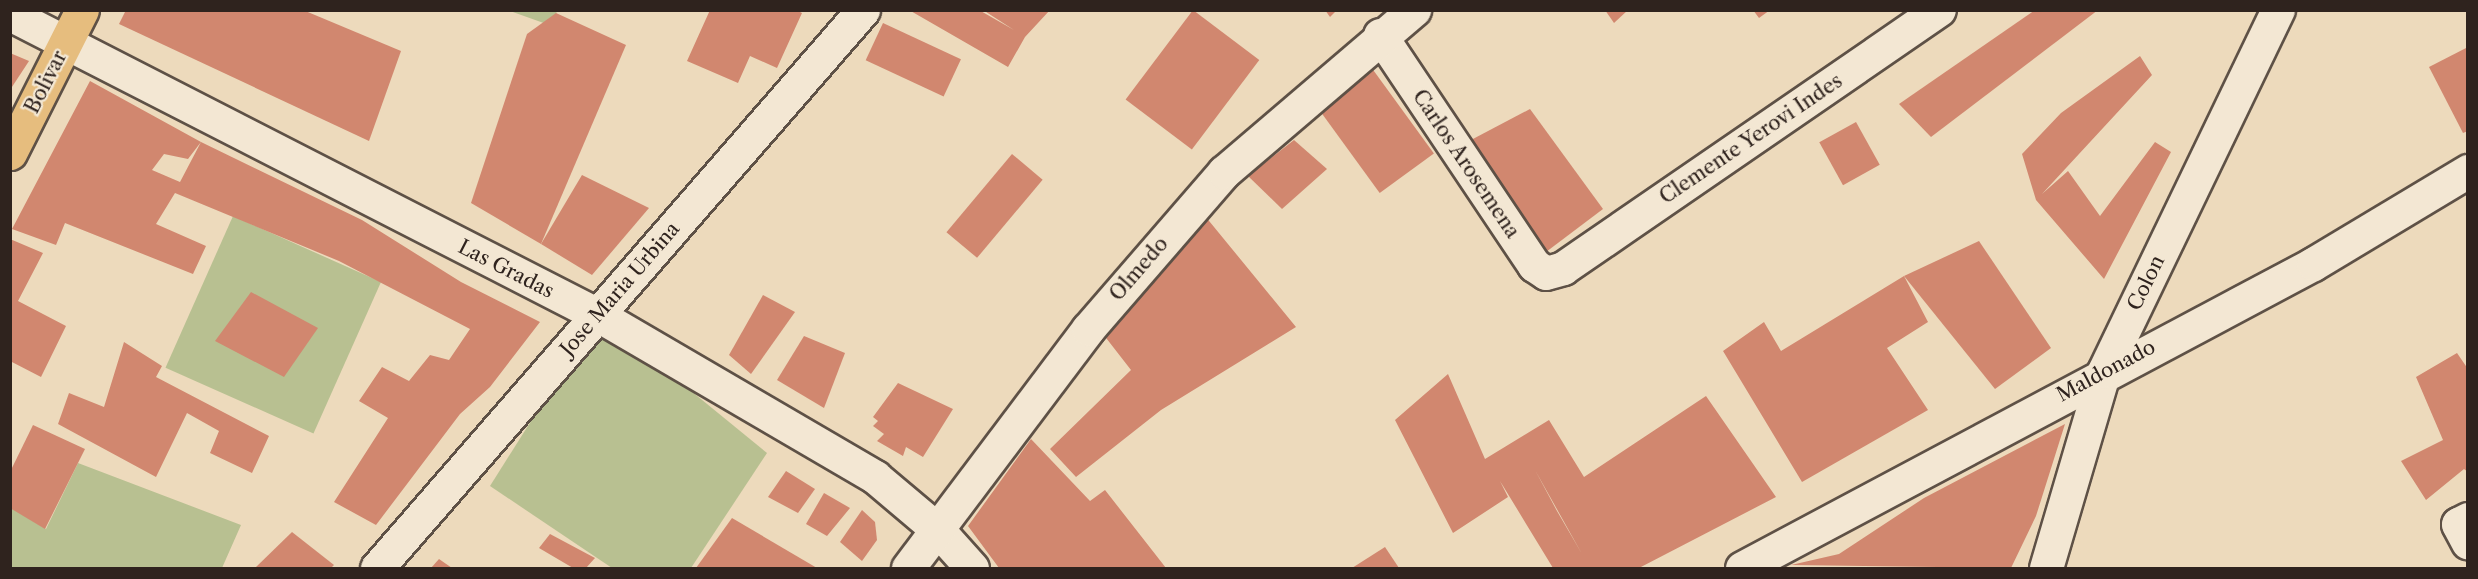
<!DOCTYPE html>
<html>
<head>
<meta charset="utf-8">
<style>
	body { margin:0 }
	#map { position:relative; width:2478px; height:579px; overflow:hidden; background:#eddabc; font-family:"Libre Caslon Text",serif }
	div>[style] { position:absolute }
	.green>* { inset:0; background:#b8c091; transform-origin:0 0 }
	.building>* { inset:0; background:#d1876f; transform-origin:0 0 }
	.roads { filter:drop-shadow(2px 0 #5e5146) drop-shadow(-2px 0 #5e5146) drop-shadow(0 2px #5e5146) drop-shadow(0 -2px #5e5146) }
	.street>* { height:33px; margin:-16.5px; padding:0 16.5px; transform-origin:16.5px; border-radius:16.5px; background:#f3e7d3 }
	.primary>* { height:33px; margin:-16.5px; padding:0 16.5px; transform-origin:16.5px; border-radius:16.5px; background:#e6bd7e }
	span { translate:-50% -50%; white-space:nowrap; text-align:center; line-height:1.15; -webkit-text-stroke:4.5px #f3e7d3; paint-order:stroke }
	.street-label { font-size:20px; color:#2f231e }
	.frame { position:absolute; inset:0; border:12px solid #2f231e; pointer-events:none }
</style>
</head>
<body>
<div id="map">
	<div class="green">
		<div style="clip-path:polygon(510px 11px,557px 11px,552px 26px)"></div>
		<div style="left:233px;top:216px;width:162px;height:166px;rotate:24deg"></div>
		<div style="clip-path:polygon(598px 315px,767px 453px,691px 568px,612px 568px,490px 486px)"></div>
		<div style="clip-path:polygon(78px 463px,241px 525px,222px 568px,11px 568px,10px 507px,46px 529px)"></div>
	</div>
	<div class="building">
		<div style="clip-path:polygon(126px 10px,303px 10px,401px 51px,369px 141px,119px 24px)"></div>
		<div style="clip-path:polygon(710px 10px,796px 10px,802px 13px,777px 68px,750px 56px,738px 83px,687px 61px)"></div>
		<div style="clip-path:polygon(909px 10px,979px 10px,1014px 30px,983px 10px,1050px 10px,1025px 37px,1008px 67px)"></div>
		<div style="left:1193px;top:10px;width:83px;height:112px;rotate:37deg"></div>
		<div style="clip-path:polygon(1325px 10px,1337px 10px,1330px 17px)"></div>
		<div style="clip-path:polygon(1605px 10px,1628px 10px,1614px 23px)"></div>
		<div style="clip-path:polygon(1753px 10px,1770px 10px,1759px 18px)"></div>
		<div style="clip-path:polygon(2035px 10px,2098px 10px,1931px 137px,1899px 104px)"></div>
		<div style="clip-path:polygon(556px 13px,626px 45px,541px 244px,471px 203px,527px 34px)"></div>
		<div style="left:883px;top:23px;width:86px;height:41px;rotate:25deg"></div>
		<div style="clip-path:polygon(2468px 47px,2468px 131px,2463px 133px,2429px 67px)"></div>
		<div style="clip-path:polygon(10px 53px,29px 61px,10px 90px)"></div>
		<div style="clip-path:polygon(2140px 56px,2152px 75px,2042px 194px,2068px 171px,2100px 216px,2155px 142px,2171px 152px,2104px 279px,2036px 200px,2022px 154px,2061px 113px)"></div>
		<div style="left:1371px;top:67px;width:107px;height:67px;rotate:54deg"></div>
		<div style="clip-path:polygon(90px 81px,201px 142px,188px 159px,164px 154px,152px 170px,180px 182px,201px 142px,362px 220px,461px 282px,540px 322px,490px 387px,460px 414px,376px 525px,334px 502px,388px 418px,359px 401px,382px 367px,409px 381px,430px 355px,449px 360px,470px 329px,339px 261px,175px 193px,156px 224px,206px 246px,193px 274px,65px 223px,56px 245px,12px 229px)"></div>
		<div style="clip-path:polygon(1530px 109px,1603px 209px,1546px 252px,1471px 140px)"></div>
		<div style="left:1856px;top:122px;width:49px;height:42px;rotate:61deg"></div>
		<div style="clip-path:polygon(1294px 140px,1327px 169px,1282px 209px,1248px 176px)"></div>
		<div style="left:1012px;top:154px;width:40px;height:102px;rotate:40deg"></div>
		<div style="clip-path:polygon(582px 175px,649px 208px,592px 275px,541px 244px)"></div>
		<div style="clip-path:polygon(1205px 216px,1296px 327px,1161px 410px,1076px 477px,1050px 449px,1131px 370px,1103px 334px)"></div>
		<div style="clip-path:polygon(10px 239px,43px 253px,18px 301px,66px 326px,41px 377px,10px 361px)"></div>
		<div style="clip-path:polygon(1979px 241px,2051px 348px,1995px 389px,1904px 276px)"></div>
		<div style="clip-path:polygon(1904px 276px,1928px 322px,1887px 348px,1928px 410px,1802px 482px,1723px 351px,1764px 322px,1781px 351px)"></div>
		<div style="clip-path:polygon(251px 292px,318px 328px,284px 377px,215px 341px)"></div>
		<div style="clip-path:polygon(763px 295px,795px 312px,751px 374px,729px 355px)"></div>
		<div style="clip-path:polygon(804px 336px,845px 353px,824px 408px,777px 380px)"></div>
		<div style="clip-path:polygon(124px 342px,162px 366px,156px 377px,269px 436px,252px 473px,210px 453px,219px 431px,187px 413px,156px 477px,58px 424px,69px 393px,104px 407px)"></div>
		<div style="clip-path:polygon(2457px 353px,2468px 369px,2468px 472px,2464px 469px,2426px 500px,2401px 461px,2443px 440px,2416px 377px)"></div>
		<div style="clip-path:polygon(evenodd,1448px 374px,1485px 459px,1549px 420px,1584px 477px,1706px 396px,1776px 497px,1639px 568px,1553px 568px,1500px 481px,1508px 497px,1453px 533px,1395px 420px,1448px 374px,1535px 470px,1582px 554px,1557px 511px,1535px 470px)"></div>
		<div style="clip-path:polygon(898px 383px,953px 409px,923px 457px,906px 447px,903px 456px,877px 441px,884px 434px,873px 426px,878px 421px,873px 417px)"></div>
		<div style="clip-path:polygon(2065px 424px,2036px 516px,2011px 568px,1791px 565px,1839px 554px,1924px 498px)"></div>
		<div style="clip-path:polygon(33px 425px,85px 449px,45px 529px,10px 508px,10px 472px)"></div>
		<div style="clip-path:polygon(1031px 439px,1090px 501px,1105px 490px,1166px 568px,999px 568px,968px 526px)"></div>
		<div style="clip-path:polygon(786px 471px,815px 489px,798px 513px,768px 497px)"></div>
		<div style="clip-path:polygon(824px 493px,850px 508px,827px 536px,806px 524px)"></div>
		<div style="clip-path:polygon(862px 510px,875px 522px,877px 540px,862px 561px,840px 542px)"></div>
		<div style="clip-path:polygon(732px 518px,817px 568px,696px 568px)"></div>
		<div style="clip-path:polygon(292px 532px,334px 565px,331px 568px,255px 568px)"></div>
		<div style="clip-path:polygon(550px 534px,595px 558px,586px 568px,573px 568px,539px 548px)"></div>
		<div style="clip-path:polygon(1385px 547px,1399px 568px,1352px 568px)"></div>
		<div style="clip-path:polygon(439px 559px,452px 568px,431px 568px)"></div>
	</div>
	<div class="roads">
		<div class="street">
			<div style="left:10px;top:14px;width:661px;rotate:27.11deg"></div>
			<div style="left:598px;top:315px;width:321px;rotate:30.3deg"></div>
			<div style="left:875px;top:477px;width:82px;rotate:40.1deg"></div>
			<div style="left:938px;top:530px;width:51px;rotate:48.2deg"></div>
			<div style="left:1380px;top:35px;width:277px;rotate:56.2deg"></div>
			<div style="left:1534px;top:265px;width:14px;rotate:34deg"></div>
			<div style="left:1546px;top:273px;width:18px;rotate:-16deg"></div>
			<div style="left:1563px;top:268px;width:456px;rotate:-34.5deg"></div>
			<div style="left:2468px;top:519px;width:11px;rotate:153deg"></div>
			<div style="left:2458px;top:524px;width:21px;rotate:62deg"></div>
			<div style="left:377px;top:568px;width:740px;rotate:-48.95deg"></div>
			<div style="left:908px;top:568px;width:299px;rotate:-53deg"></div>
			<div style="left:1088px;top:329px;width:208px;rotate:-49.1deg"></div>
			<div style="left:1224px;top:172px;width:250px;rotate:-40.5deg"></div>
			<div style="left:1742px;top:568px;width:647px;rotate:-28.03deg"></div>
			<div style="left:2313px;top:264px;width:181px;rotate:-31deg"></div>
			<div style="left:2046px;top:568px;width:205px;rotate:-73.6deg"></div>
			<div style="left:2104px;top:371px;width:401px;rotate:-64.3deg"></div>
		</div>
		<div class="primary">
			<div style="left:10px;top:153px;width:160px;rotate:-63.3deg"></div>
		</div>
	</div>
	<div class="street-label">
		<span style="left:46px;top:82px;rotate:-63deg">Bolivar</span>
		<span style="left:1751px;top:139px;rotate:-34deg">Clemente Yerovi Indes</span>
		<span style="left:1466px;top:164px;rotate:56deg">Carlos Arosemena</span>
		<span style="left:506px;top:269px;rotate:27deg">Las Gradas</span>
		<span style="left:1139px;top:269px;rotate:-49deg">Olmedo</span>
		<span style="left:2146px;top:283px;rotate:-64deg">Colon</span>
		<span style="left:620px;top:289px;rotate:-49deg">Jose Maria Urbina</span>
		<span style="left:2106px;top:371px;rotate:-28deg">Maldonado</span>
	</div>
	<div class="frame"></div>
</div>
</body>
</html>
